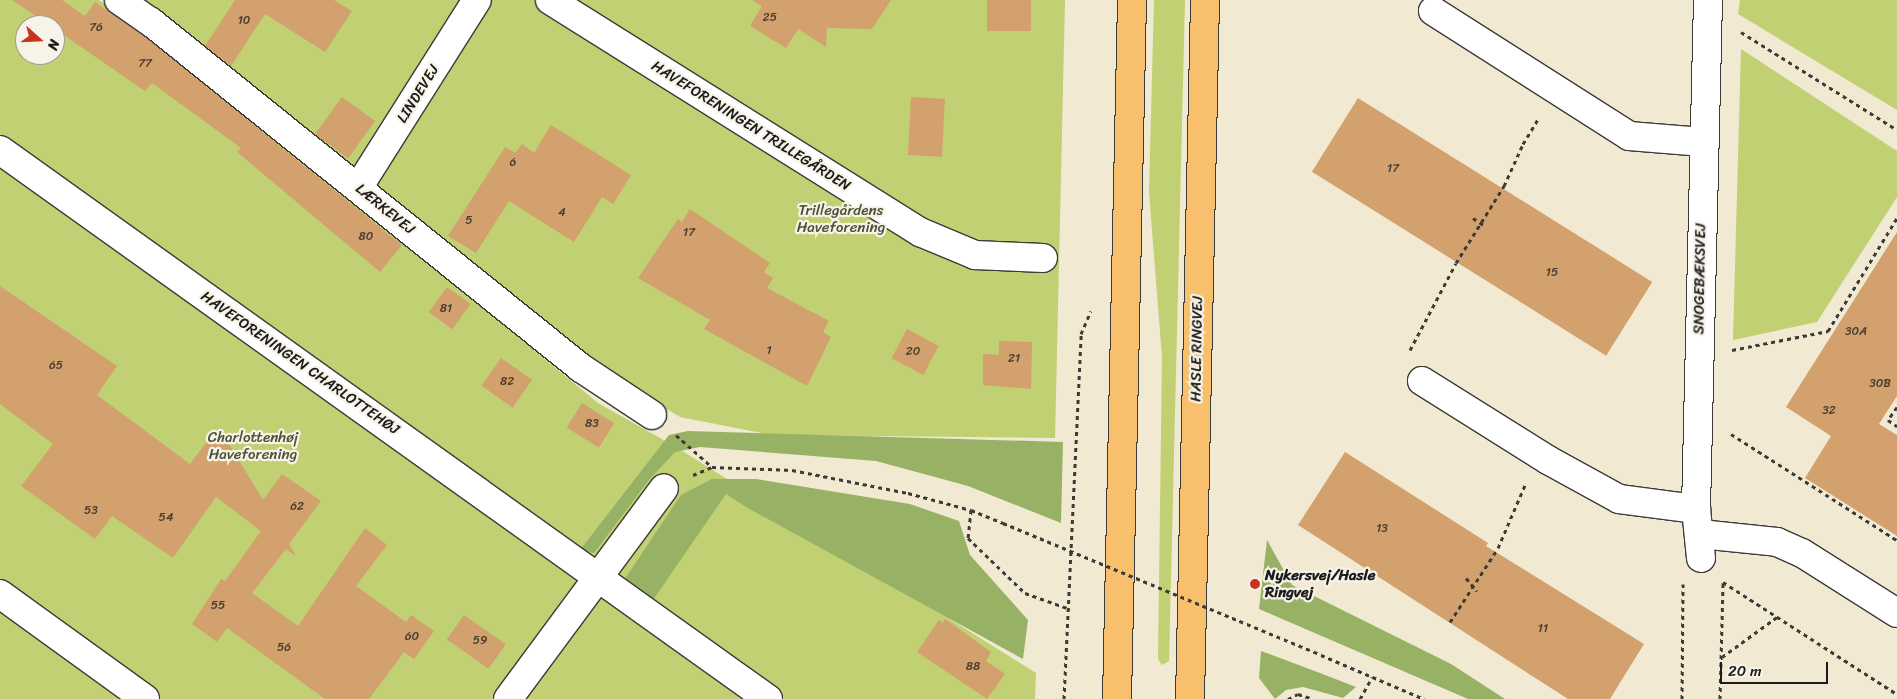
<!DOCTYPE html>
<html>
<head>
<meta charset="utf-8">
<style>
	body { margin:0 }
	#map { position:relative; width:1897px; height:699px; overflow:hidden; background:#f1e9d2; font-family:Sriracha,sans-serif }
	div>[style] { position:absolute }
	.green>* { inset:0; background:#c0d073 }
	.forest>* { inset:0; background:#98b265 }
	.building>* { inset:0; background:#d3a16d; transform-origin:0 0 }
	.path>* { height:3px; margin-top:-1.5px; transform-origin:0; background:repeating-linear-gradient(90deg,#3c3b37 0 4px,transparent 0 8px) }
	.roads { filter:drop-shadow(1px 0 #3c3b37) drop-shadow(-1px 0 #3c3b37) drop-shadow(0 1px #3c3b37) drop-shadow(0 -1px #3c3b37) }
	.minor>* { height:28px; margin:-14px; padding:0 14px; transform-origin:14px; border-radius:14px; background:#fff }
	.major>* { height:28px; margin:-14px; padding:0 14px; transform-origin:14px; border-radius:14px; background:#f8bf6c }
	.path-bridge>* { height:3px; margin-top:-1.5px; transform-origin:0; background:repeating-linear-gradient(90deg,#3c3b37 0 4px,transparent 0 8px) }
	.dots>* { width:14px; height:14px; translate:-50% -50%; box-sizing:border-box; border:2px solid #f7f3e8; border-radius:50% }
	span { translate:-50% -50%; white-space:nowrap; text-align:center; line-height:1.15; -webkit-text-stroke:4.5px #f7f3e8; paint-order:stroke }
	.number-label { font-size:12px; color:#4a3d30 }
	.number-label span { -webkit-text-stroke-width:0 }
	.street-label { font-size:15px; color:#1c1c1c }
	.park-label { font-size:15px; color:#4d5236 }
	.poi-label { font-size:15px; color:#1c1c1c; font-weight:700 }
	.left { translate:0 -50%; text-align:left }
	.north { position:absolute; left:15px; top:15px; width:50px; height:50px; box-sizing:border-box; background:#f7f3e8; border:1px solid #9f9d96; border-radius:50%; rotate:110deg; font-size:14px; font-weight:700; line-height:20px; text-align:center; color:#1c1c1c }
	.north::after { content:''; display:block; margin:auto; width:18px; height:22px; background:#c8321e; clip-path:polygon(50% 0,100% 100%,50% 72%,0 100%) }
	.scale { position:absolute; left:1720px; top:662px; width:108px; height:22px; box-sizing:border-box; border:2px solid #1c1c1c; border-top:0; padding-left:6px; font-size:15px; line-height:18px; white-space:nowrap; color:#1c1c1c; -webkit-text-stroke:4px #f7f3e8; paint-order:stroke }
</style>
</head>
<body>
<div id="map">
	<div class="green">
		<div style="clip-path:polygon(evenodd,0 0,99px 0,159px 40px,598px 403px,676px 447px,1036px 673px,1035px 699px,0 699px,0 0,25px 25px,55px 25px,55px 55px,25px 55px,25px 25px)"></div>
		<div style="clip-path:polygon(135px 0,1065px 0,1055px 438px,772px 435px,680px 417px,575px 354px)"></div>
		<div style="clip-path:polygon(1154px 0,1185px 0,1169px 661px,1162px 665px,1158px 659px,1162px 357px,1149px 192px)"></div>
		<div style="clip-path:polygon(1740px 0,1897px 0,1897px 110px,1738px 14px)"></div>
		<div style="clip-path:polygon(1741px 49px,1897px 151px,1897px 197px,1817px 322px,1733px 340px)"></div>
	</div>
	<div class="forest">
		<div style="clip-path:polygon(688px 431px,1063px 442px,1061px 523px,968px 486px,876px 461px,700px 447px,675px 452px,649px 480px,594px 553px,580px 550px,669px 435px)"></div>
		<div style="clip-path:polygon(712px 479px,756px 479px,910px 504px,959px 521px,970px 555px,1028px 620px,1023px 659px,746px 507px,726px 494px,651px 603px,624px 580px,681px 495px)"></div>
		<div style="clip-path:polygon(1267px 540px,1292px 585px,1451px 664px,1505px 699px,1468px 699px,1259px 609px)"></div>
		<div style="clip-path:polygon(1261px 651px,1320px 673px,1356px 687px,1343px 698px,1303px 687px,1286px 690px,1275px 699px,1259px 678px)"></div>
	</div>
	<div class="building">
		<div style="clip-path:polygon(12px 0,62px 0,85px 16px,95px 2px,143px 35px,402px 245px,380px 272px,237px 152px,241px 148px,152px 83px,145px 91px,55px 29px,55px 25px,49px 25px)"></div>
		<div style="clip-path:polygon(235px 0,334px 0,352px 11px,325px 52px,265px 14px,231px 66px,205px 46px)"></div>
		<div style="clip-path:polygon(752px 0,891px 0,872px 29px,827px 28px,826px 47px,798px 29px,786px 48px,750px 26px,762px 6px)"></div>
		<div style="left:987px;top:0;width:44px;height:31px"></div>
		<div style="left:342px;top:97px;width:41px;height:46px;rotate:36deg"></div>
		<div style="left:911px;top:97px;width:34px;height:58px;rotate:3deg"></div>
		<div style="left:1358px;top:98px;width:347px;height:87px;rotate:32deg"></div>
		<div style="clip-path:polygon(551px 125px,631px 175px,613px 204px,602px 197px,574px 242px,509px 201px,476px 253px,448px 236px,505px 147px,515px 153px,522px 144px,534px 153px)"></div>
		<div style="clip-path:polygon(690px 209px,770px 263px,764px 272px,773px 278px,767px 288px,829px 321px,823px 332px,831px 337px,807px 386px,704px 329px,710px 320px,638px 278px,678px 219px,682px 222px)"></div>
		<div style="clip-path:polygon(1897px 232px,1897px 396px,1879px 424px,1897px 435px,1897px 536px,1805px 478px,1831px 436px,1786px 407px)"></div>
		<div style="clip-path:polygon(0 286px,117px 366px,97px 395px,190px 464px,205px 444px,223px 434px,263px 500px,282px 474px,321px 501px,289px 544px,296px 556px,286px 549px,252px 593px,298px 626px,365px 528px,387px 545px,356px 586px,406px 622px,411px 615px,434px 631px,414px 659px,404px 652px,369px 699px,325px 699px,227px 628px,217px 642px,192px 624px,221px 579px,225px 581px,261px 531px,216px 497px,173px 558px,112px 516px,95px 539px,21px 486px,53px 444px,0 404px)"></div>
		<div style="left:447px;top:287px;width:29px;height:31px;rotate:36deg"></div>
		<div style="left:907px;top:329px;width:36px;height:33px;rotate:28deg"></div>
		<div style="clip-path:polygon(999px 341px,1032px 342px,1031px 389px,983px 385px,983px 354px,999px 355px)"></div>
		<div style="left:501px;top:358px;width:38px;height:34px;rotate:35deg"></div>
		<div style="left:582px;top:403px;width:38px;height:29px;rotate:32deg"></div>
		<div style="clip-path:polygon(1345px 452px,1488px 543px,1486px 546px,1644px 644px,1610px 699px,1568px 699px,1298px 525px)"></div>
		<div style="left:464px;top:615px;width:51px;height:30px;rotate:35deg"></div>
		<div style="clip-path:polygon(945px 619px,991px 652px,986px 661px,1005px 674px,987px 699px,917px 652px,939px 620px,943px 623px)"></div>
	</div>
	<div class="path">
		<div style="left:1741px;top:32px;width:184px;rotate:32.1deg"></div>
		<div style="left:1473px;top:218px;width:14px;rotate:34deg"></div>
		<div style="left:1410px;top:350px;width:98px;rotate:-62.1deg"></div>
		<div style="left:1456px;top:263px;width:91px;rotate:-58.1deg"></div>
		<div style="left:1504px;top:186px;width:46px;rotate:-65.7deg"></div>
		<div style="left:1523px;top:144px;width:31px;rotate:-59deg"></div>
		<div style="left:1732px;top:350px;width:98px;rotate:-11.2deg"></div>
		<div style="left:1828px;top:331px;width:132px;rotate:-58.6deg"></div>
		<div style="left:1897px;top:407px;width:16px;rotate:125deg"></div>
		<div style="left:1888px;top:420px;width:11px;rotate:34deg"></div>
		<div style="left:1731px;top:434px;width:197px;rotate:32.6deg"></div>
		<div style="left:676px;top:435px;width:48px;rotate:41.6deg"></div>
		<div style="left:693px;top:475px;width:21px;rotate:-23deg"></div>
		<div style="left:712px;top:467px;width:80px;rotate:2.1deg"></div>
		<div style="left:792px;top:470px;width:118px;rotate:11.2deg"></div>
		<div style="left:908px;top:493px;width:65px;rotate:15.1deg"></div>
		<div style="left:971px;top:510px;width:35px;rotate:22deg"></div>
		<div style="left:971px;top:510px;width:28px;rotate:96deg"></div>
		<div style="left:968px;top:538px;width:79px;rotate:44deg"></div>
		<div style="left:1025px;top:593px;width:48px;rotate:19.6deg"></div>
		<div style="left:1466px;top:578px;width:17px;rotate:50deg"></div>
		<div style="left:1723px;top:582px;width:207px;rotate:32.8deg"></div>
		<div style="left:1450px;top:622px;width:88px;rotate:-57deg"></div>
		<div style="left:1498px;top:548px;width:69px;rotate:-66.8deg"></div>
		<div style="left:1321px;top:655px;width:112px;rotate:23.1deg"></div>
		<div style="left:1722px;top:657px;width:68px;rotate:-36deg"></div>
		<div style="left:1064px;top:699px;width:365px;rotate:-87.3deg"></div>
		<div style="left:1081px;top:334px;width:25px;rotate:-67deg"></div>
		<div style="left:1288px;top:699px;width:11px;rotate:-27deg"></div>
		<div style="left:1298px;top:694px;width:16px;rotate:18deg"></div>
		<div style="left:1360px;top:699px;width:25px;rotate:-61deg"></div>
		<div style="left:1682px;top:699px;width:115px;rotate:-89.5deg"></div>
		<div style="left:1720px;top:699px;width:117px;rotate:-88.5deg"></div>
	</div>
	<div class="roads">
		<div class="minor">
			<div style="left:119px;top:0;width:39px;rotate:35deg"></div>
			<div style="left:151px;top:22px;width:552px;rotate:38.82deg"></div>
			<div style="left:581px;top:368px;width:85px;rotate:33.5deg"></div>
			<div style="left:550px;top:0;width:437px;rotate:32.1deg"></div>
			<div style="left:920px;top:232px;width:60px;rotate:22.7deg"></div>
			<div style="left:975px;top:255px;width:68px;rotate:2.5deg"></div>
			<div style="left:1433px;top:11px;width:232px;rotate:32.5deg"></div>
			<div style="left:1629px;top:136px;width:74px;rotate:4.6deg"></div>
			<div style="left:0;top:150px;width:944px;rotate:35.56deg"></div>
			<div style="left:358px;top:188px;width:222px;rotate:-57.7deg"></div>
			<div style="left:1422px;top:381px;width:149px;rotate:32.1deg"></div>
			<div style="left:1548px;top:460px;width:81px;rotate:28.8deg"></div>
			<div style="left:1619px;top:499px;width:78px;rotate:7.4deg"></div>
			<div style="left:1700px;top:534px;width:77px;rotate:5.9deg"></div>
			<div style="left:1777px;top:542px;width:27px;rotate:24deg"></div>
			<div style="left:1802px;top:553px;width:112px;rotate:32.3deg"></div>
			<div style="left:1701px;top:558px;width:49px;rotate:-95.8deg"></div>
			<div style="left:1696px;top:509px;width:509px;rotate:-88.65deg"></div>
			<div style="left:0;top:594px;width:179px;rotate:35.9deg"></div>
			<div style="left:508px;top:699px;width:262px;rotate:-53.5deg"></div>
		</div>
		<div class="major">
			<div style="left:1117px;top:699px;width:699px;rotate:-88.77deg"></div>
			<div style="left:1190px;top:699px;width:699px;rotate:-88.77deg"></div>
		</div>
	</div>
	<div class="path-bridge">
		<div style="left:1003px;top:523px;width:344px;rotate:22.5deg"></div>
	</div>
	<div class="dots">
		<div style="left:1255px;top:584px;background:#c8321e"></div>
	</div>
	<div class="number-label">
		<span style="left:770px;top:18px">25</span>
		<span style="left:244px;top:21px">10</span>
		<span style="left:96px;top:28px">76</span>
		<span style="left:145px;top:64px">77</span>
		<span style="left:513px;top:163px">6</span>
		<span style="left:1393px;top:169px">17</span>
		<span style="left:562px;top:213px">4</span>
		<span style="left:469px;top:221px">5</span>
		<span style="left:689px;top:233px">17</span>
		<span style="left:366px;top:237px">80</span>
		<span style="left:1552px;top:273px">15</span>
		<span style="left:446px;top:309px">81</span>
		<span style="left:1856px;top:332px">30A</span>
		<span style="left:769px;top:351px">1</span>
		<span style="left:913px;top:352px">20</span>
		<span style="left:1014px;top:359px">21</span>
		<span style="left:56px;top:366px">65</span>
		<span style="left:507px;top:382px">82</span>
		<span style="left:1880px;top:384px">30B</span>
		<span style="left:1829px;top:411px">32</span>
		<span style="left:592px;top:424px">83</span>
		<span style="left:297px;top:507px">62</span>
		<span style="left:91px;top:511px">53</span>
		<span style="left:166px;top:518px">54</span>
		<span style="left:1382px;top:529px">13</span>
		<span style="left:218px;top:606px">55</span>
		<span style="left:1543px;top:629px">11</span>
		<span style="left:412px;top:637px">60</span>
		<span style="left:480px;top:641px">59</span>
		<span style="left:284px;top:648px">56</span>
		<span style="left:973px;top:667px">88</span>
	</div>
	<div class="street-label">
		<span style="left:418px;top:94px;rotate:-58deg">LINDEVEJ</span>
		<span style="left:751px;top:126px;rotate:32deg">HAVEFORENINGEN TRILLEGÅRDEN</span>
		<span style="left:385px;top:209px;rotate:39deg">LÆRKEVEJ</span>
		<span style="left:1700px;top:279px;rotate:-89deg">SNOGEBÆKSVEJ</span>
		<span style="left:1197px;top:349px;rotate:-89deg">HASLE RINGVEJ</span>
		<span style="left:300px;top:363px;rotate:35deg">HAVEFORENINGEN CHARLOTTEHØJ</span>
	</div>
	<div class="park-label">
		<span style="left:841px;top:219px">Trillegårdens<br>Haveforening</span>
		<span style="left:253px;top:446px">Charlottenhøj<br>Haveforening</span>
	</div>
	<div class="poi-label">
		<span class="left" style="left:1265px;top:584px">Nykersvej/Hasle<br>Ringvej</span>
	</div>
	<div class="north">N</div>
	<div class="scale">20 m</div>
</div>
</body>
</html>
